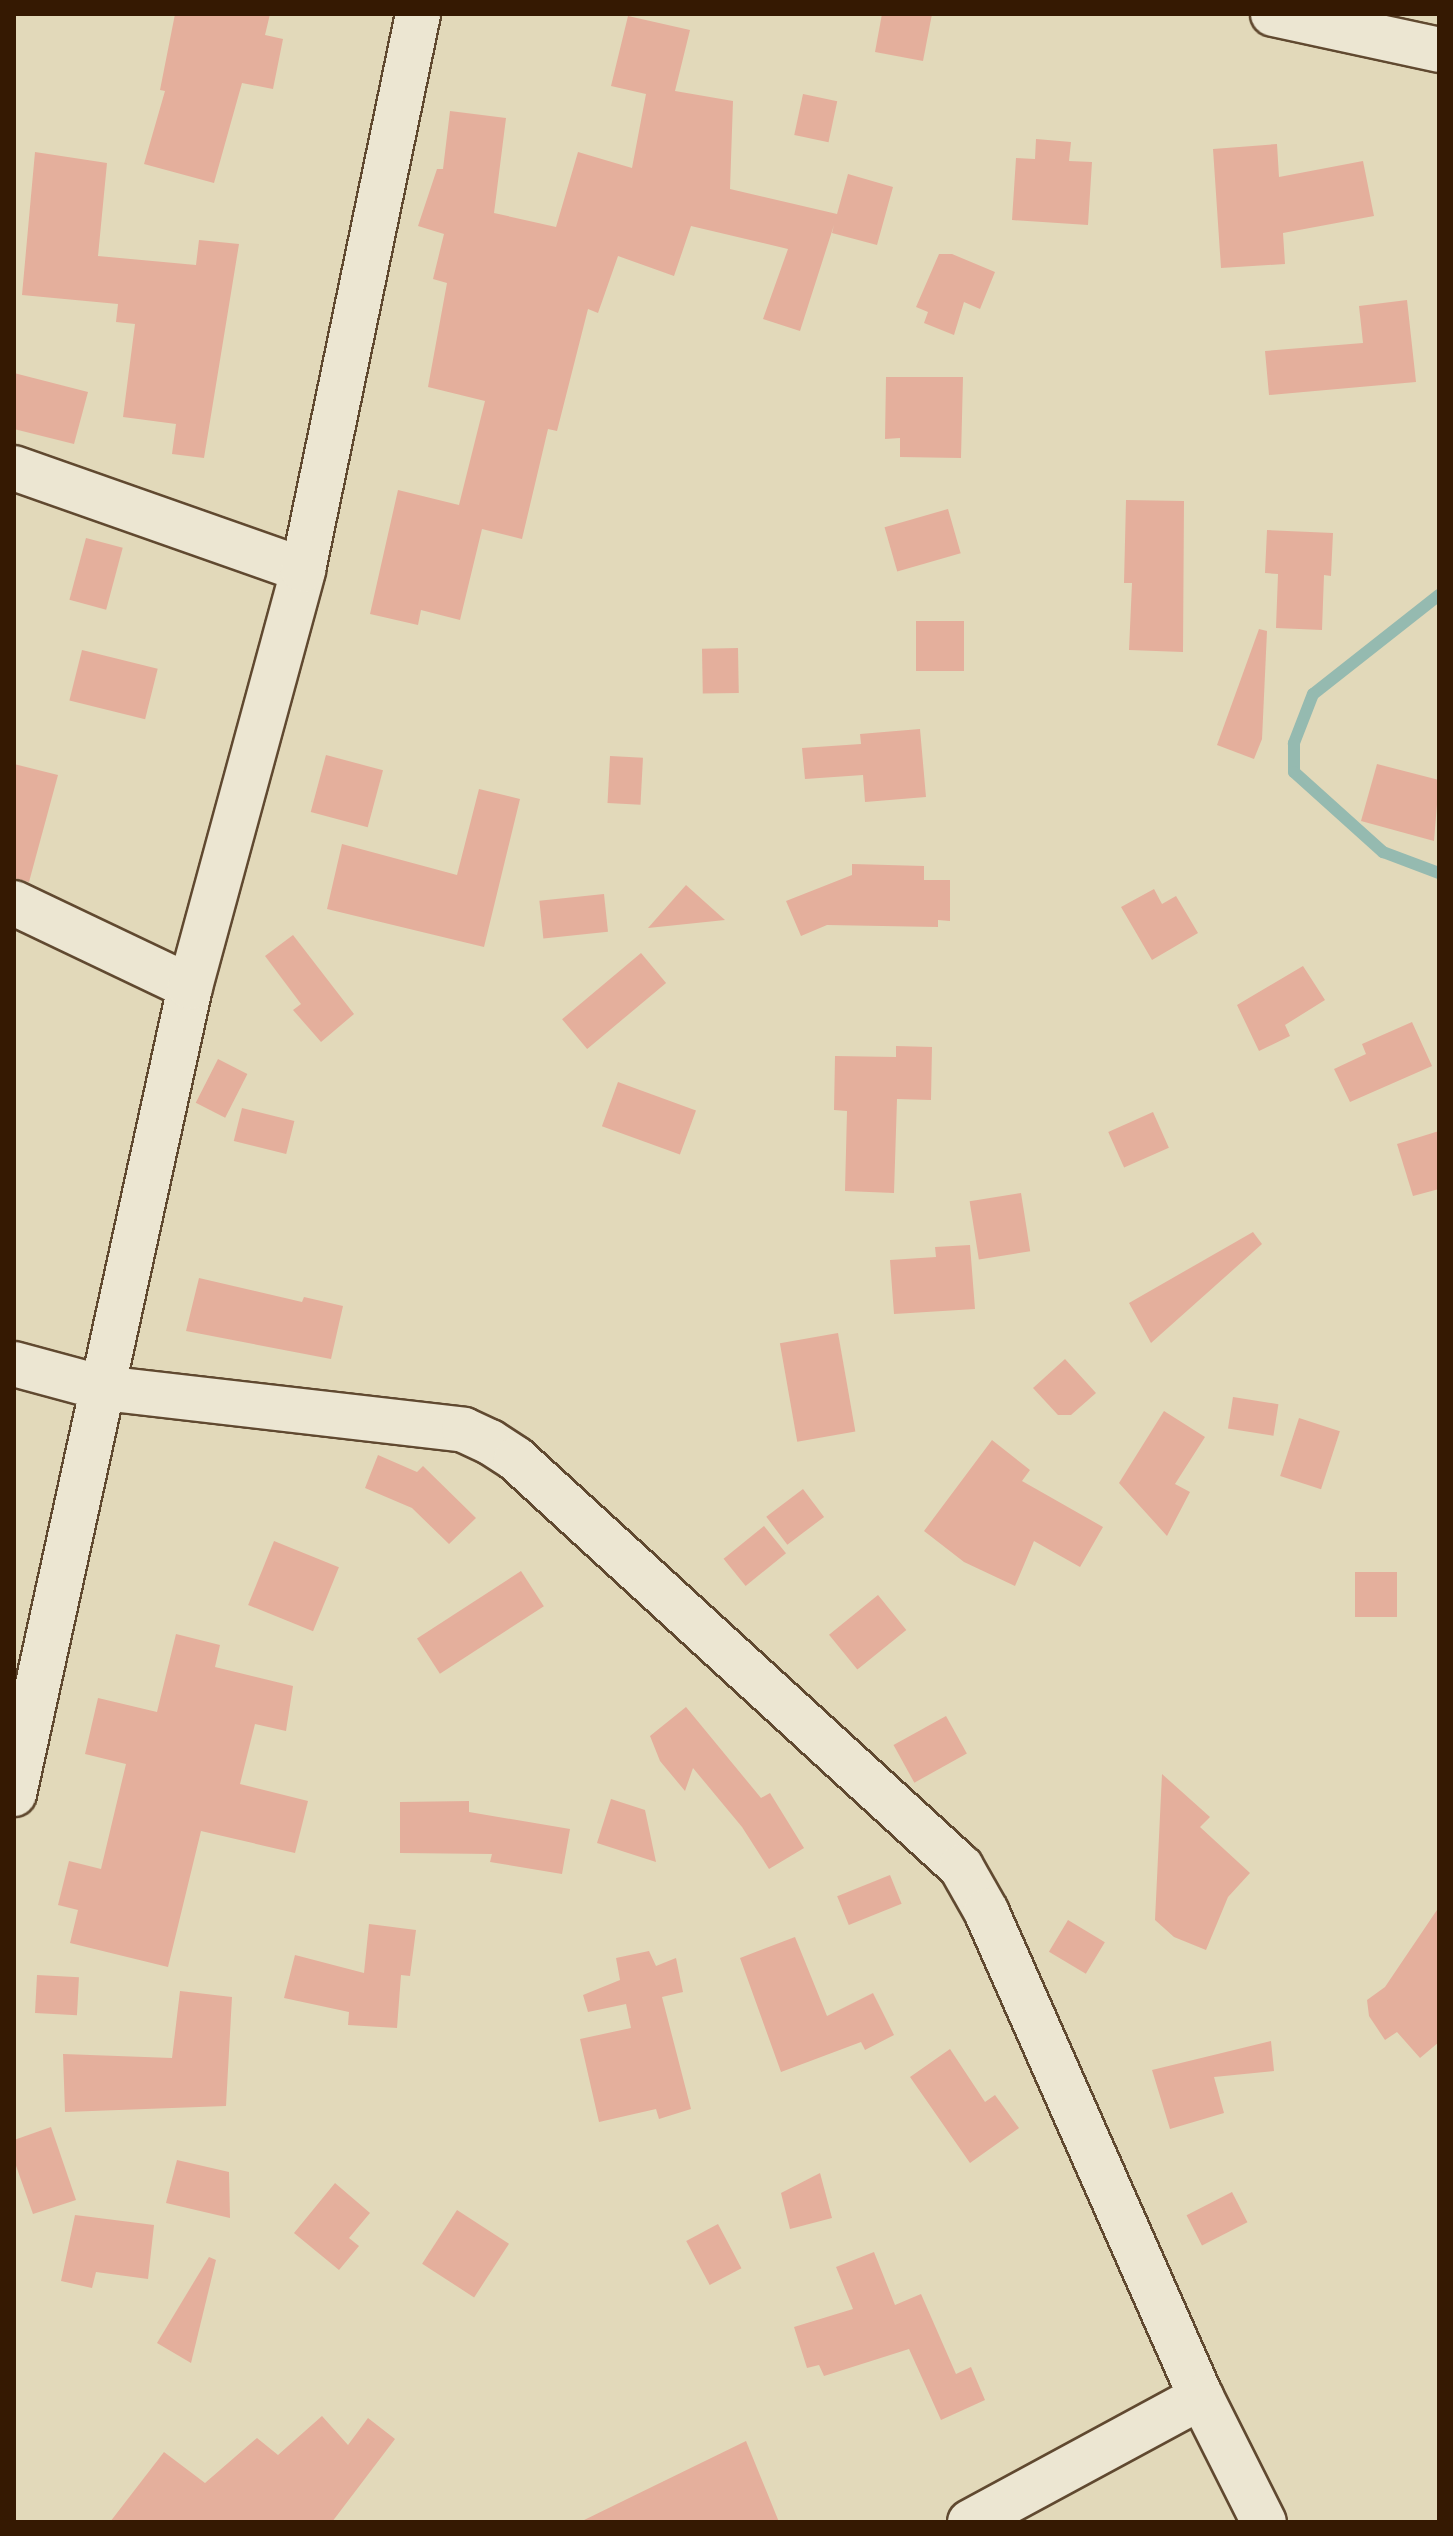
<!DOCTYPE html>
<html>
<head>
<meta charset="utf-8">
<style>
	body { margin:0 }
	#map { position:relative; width:1453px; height:2536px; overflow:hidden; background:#e2d9ba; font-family:"Libre Caslon Text",serif }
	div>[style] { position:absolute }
	.stream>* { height:12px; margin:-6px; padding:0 6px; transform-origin:6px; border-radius:6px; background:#95bab0 }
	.building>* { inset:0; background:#e4af9c; transform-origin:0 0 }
	.roads { filter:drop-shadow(2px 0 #604930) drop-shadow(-2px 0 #604930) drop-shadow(0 2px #604930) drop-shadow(0 -2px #604930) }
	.minor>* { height:44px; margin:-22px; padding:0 22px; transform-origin:22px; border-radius:22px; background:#ece6d2 }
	span { translate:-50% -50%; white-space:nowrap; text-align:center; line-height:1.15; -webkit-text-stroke:7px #ece6d2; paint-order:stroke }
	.frame { position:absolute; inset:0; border:16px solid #351902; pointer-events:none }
</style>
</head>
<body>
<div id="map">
	<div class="stream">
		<div style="left:1439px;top:595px;width:160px;rotate:141.8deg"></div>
		<div style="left:1313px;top:694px;width:53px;rotate:111.2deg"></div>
		<div style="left:1294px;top:743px;width:29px;rotate:90deg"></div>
		<div style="left:1294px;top:772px;width:120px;rotate:42deg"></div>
		<div style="left:1383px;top:852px;width:60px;rotate:20.6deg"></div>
	</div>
	<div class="building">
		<div style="clip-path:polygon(175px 14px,270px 14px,265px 35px,283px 39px,273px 89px,242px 83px,214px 183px,144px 164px,165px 91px,160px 90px)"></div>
		<div style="clip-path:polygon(882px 14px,932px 14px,923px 61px,875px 52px)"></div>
		<div style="clip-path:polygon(628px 16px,690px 30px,675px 91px,733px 101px,730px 189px,837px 214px,848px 174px,893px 187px,877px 245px,832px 233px,834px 225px,800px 331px,763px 319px,788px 249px,691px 226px,674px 276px,618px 256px,598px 313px,588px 309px,557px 431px,548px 429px,522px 539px,482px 529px,460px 620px,421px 610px,418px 625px,370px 614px,398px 490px,459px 505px,485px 401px,428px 387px,447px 283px,433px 279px,444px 234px,418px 226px,437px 169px,443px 169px,450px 111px,506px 118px,494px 213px,556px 227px,578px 152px,632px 168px,646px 94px,611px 86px)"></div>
		<div style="left:803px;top:94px;width:35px;height:42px;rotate:12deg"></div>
		<div style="clip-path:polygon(1036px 139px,1071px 142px,1069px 161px,1092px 162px,1088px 225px,1012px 220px,1016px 158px,1035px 159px)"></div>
		<div style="clip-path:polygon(1277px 144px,1279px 177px,1363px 161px,1374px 216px,1283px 233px,1285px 264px,1221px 268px,1213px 149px)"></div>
		<div style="clip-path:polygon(35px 152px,107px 163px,98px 256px,196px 265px,199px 240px,239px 244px,204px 458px,172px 454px,176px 424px,123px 417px,135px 324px,116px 322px,118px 304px,22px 295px)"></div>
		<div style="clip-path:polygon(939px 254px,952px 254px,995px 272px,980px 309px,964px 302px,954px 335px,924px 323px,928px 312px,916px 307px)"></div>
		<div style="clip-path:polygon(1407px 300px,1416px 382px,1269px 395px,1265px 351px,1363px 343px,1359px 306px)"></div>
		<div style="clip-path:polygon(14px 373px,88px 392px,74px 444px,14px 429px)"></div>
		<div style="clip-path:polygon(886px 377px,963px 377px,961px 458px,900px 457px,900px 438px,885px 439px)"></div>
		<div style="clip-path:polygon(1126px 500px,1184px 501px,1183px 652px,1129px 650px,1132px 583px,1124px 583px)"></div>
		<div style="left:948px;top:509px;width:46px;height:66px;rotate:74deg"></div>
		<div style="clip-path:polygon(1267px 530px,1333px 533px,1331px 576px,1324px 575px,1322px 630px,1276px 628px,1278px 574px,1265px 573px)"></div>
		<div style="left:86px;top:538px;width:38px;height:64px;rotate:15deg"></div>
		<div style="left:916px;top:621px;width:48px;height:50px"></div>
		<div style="clip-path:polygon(1259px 629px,1267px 631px,1262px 739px,1254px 759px,1217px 745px)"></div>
		<div style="left:738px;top:648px;width:45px;height:36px;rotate:89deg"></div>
		<div style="left:82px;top:650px;width:78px;height:52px;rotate:14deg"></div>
		<div style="clip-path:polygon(920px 729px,926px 797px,865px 802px,863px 775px,805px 779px,802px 748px,861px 744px,860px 734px)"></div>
		<div style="left:326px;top:755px;width:59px;height:59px;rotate:15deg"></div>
		<div style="left:610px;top:756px;width:33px;height:47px;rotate:3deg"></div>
		<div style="clip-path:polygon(14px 764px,58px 775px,29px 882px,14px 878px)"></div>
		<div style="clip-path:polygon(1377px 764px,1439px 780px,1434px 841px,1361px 821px)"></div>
		<div style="clip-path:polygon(479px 789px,520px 799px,484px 947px,327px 909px,342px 844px,457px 875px)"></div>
		<div style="clip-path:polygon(852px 864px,924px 866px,924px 880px,950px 880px,950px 921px,938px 920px,938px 927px,827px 925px,801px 936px,786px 901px,852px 875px)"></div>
		<div style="clip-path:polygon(686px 885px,725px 920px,648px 928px)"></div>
		<div style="clip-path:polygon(1154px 889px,1162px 904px,1176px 896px,1198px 933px,1152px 960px,1121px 907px)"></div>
		<div style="left:604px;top:894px;width:38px;height:65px;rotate:84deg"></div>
		<div style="clip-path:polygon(293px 935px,354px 1014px,321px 1042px,293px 1010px,301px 1004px,265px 956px)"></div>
		<div style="left:641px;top:953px;width:39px;height:103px;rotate:50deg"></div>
		<div style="clip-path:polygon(1303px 966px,1325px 1000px,1285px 1025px,1290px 1036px,1259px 1051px,1237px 1005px)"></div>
		<div style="clip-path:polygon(1412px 1022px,1432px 1066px,1350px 1102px,1334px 1069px,1366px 1054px,1362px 1044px)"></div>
		<div style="clip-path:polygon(896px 1046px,932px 1047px,931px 1100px,897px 1099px,894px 1193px,845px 1191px,847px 1111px,834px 1110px,835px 1056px,896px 1057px)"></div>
		<div style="left:218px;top:1059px;width:33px;height:49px;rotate:27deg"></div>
		<div style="left:618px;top:1082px;width:83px;height:47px;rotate:20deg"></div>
		<div style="left:242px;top:1108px;width:54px;height:34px;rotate:14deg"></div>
		<div style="left:1153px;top:1112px;width:39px;height:49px;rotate:66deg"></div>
		<div style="clip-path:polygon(1439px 1131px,1439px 1189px,1413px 1196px,1397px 1144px)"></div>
		<div style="left:1021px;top:1193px;width:59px;height:52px;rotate:81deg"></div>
		<div style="clip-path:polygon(1253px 1232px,1262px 1244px,1151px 1343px,1129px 1303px)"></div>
		<div style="clip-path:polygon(970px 1245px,975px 1309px,894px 1314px,890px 1260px,936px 1257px,935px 1247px)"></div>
		<div style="clip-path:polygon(199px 1278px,302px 1302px,304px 1297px,343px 1306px,331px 1359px,186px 1331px)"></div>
		<div style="left:838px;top:1333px;width:100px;height:59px;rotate:80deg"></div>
		<div style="clip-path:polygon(1065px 1359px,1096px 1393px,1071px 1415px,1058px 1415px,1033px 1388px)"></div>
		<div style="left:1233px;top:1397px;width:46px;height:32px;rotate:9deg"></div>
		<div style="clip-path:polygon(1164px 1411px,1205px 1437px,1175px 1484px,1190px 1492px,1167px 1536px,1119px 1483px)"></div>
		<div style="left:1299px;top:1418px;width:43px;height:61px;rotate:18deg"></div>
		<div style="clip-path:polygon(992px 1440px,1030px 1470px,1022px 1481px,1103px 1527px,1080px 1567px,1034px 1541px,1015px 1586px,964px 1562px,924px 1531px)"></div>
		<div style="clip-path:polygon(378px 1455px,417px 1472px,423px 1466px,476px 1518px,449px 1544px,412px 1508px,365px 1488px)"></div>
		<div style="left:803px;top:1489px;width:35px;height:46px;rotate:53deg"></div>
		<div style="left:764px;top:1526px;width:35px;height:52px;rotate:51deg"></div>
		<div style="left:274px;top:1541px;width:70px;height:69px;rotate:22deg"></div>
		<div style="left:521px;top:1571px;width:42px;height:124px;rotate:57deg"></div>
		<div style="left:1355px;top:1572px;width:42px;height:45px"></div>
		<div style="left:878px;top:1595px;width:45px;height:63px;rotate:51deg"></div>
		<div style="clip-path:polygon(176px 1634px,220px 1645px,215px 1667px,293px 1686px,286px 1731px,255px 1724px,240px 1784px,308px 1801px,295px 1853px,201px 1831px,168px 1967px,70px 1943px,78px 1910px,58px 1905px,69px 1861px,101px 1869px,126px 1764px,85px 1754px,98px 1698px,157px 1712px)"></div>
		<div style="clip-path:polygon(686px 1707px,761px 1798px,770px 1793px,804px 1848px,769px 1869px,742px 1827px,693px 1768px,685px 1791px,660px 1761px,650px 1736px)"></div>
		<div style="left:946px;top:1716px;width:43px;height:60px;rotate:61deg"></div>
		<div style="clip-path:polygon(1162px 1774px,1210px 1817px,1200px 1827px,1250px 1873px,1228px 1897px,1206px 1950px,1174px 1937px,1155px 1920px)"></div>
		<div style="clip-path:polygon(611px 1799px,645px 1810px,656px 1862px,597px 1843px)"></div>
		<div style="clip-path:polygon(469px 1801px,469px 1812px,570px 1829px,562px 1874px,490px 1862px,492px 1854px,400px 1853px,400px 1802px)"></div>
		<div style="left:890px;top:1875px;width:31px;height:57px;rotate:68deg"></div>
		<div style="clip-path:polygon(1439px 1907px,1439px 2042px,1420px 2058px,1397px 2032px,1385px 2040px,1369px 2016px,1367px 2000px,1385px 1987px)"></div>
		<div style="left:1068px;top:1920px;width:43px;height:37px;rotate:31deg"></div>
		<div style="clip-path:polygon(369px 1924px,416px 1930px,410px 1976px,401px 1975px,397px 2028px,348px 2025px,349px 2012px,284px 1998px,295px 1955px,364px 1973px)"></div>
		<div style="clip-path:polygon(795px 1937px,827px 2016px,873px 1993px,894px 2035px,865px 2050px,861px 2042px,781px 2072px,740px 1958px)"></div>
		<div style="clip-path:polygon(649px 1951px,656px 1966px,676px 1958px,683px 1992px,662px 1997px,691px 2109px,659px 2119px,656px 2109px,599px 2122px,580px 2039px,631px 2028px,626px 2004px,588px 2012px,583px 1995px,620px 1980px,616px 1958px)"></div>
		<div style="left:37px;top:1975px;width:42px;height:38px;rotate:3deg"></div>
		<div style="clip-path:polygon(180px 1991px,232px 1997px,226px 2106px,65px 2112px,63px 2054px,172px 2058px)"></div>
		<div style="clip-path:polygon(1271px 2041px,1274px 2071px,1214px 2077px,1224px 2113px,1170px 2129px,1152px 2070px)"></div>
		<div style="clip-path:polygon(950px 2049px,985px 2102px,995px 2095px,1019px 2128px,970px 2163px,910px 2077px)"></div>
		<div style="clip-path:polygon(51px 2127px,76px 2200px,33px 2214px,14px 2160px,14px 2140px)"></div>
		<div style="clip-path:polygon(177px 2160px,229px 2172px,230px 2218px,166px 2203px)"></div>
		<div style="clip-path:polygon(820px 2173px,832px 2218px,790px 2229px,781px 2193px)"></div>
		<div style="clip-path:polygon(335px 2183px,370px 2213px,349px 2238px,359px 2246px,339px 2270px,294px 2233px)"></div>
		<div style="left:1232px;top:2192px;width:34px;height:51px;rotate:63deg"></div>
		<div style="left:457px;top:2210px;width:62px;height:64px;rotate:33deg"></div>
		<div style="clip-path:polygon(75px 2215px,154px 2225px,148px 2279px,96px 2272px,92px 2288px,61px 2281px)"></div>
		<div style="left:718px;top:2224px;width:50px;height:36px;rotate:62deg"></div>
		<div style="clip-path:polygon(874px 2252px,895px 2305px,921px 2294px,956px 2374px,971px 2367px,985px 2400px,941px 2420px,909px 2349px,824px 2376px,819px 2365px,807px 2368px,794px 2327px,853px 2309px,836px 2267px)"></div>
		<div style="clip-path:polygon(209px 2257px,216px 2260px,191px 2363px,157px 2343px)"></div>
		<div style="clip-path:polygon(322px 2416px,348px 2445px,368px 2418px,395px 2439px,332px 2522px,110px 2522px,164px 2452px,205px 2483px,257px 2438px,278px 2455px)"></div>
		<div style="clip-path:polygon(746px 2441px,779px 2522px,580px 2522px)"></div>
	</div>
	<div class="roads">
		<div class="minor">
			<div style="left:1273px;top:14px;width:170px;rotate:12.2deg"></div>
			<div style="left:14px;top:468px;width:306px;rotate:19.4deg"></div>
			<div style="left:14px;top:903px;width:195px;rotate:25.5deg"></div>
			<div style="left:14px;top:1364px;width:92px;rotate:15.1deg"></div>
			<div style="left:103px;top:1388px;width:363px;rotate:6.6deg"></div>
			<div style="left:464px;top:1430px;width:29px;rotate:25deg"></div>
			<div style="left:490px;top:1442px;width:31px;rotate:33deg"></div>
			<div style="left:516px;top:1459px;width:604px;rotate:42.52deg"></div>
			<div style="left:961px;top:1867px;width:51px;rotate:60.4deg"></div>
			<div style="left:986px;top:1911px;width:531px;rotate:66.14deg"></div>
			<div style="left:1201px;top:2397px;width:140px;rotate:63.3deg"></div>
			<div style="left:14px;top:1794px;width:826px;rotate:-77.7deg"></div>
			<div style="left:190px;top:987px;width:432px;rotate:-74.8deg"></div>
			<div style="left:303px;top:570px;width:568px;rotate:-78.31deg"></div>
			<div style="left:970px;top:2522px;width:263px;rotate:-28.4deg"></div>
		</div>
	</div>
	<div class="frame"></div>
</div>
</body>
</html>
